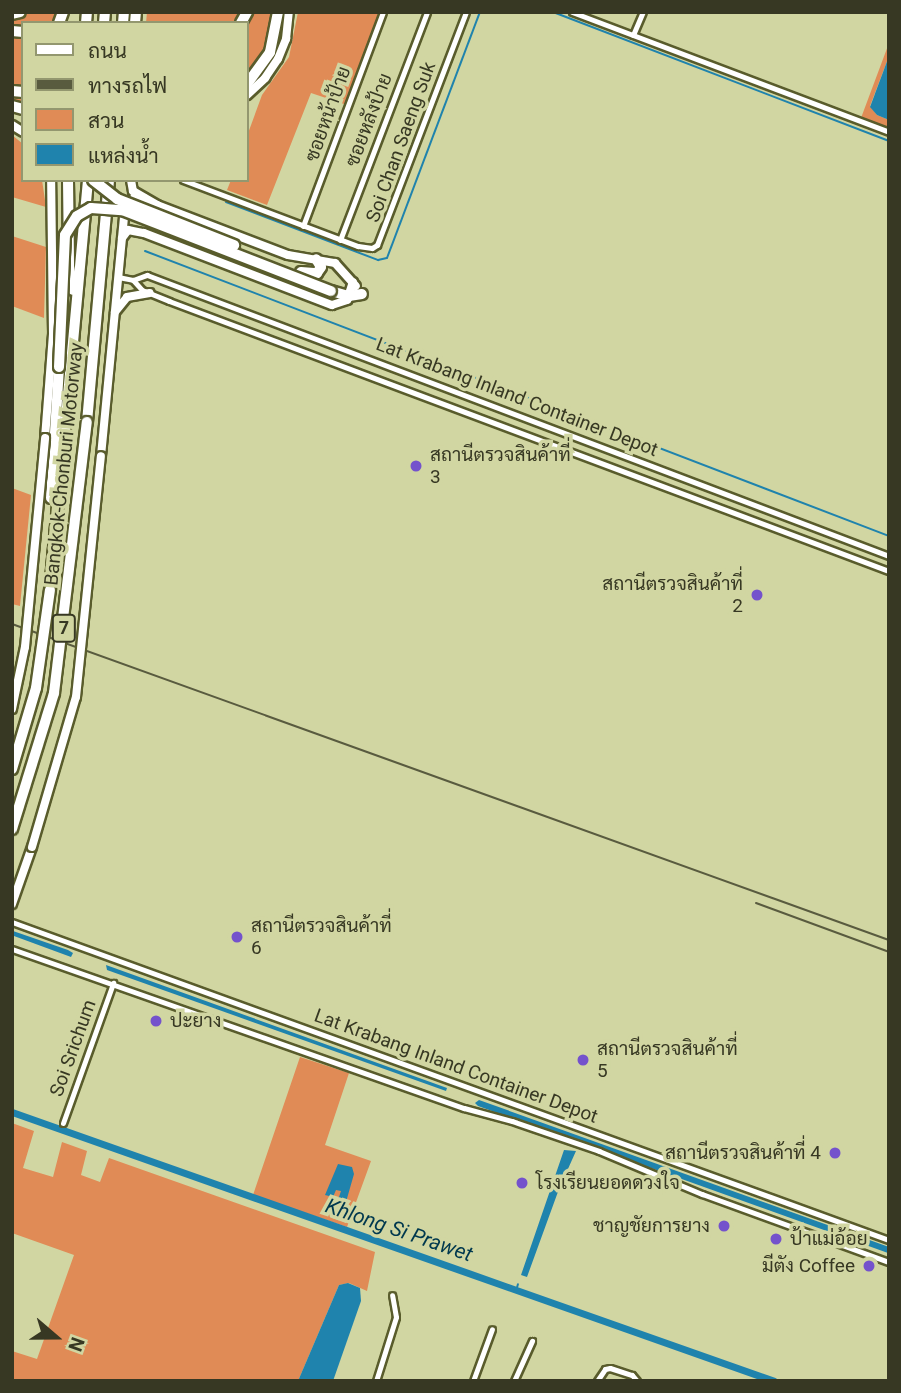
<!DOCTYPE html>
<html>
<head>
<meta charset="utf-8">
<style>
	body { margin:0 }
	#map { position:relative; width:901px; height:1393px; overflow:hidden; background:#d1d6a2; font-family:Roboto,Sarabun,sans-serif }
	div>[style] { position:absolute }
	.green>* { inset:0; background:#e08b56 }
	.water>* { inset:0; background:#1f83ad }
	.stream>* { height:2px; margin:-1px; padding:0 1px; transform-origin:1px; border-radius:1px; background:#1f83ad }
	.canal>* { height:7px; margin:-3.5px; padding:0 3.5px; transform-origin:3.5px; border-radius:3.5px; background:#1f83ad }
	.roads { filter:drop-shadow(2px 0 #595c2c) drop-shadow(-2px 0 #595c2c) drop-shadow(0 2px #595c2c) drop-shadow(0 -2px #595c2c) }
	.street>* { height:5px; margin:-2.5px; padding:0 2.5px; transform-origin:2.5px; border-radius:2.5px; background:#fff }
	.secondary>* { height:8px; margin:-4px; padding:0 4px; transform-origin:4px; border-radius:4px; background:#fff }
	.highway>* { height:10px; margin:-5px; padding:0 5px; transform-origin:5px; border-radius:5px; background:#fff }
	.rail>* { height:2px; margin:-1px; padding:0 1px; transform-origin:1px; border-radius:1px; background:#595b3f }
	.bridges { filter:drop-shadow(2px 0 #595c2c) drop-shadow(-2px 0 #595c2c) drop-shadow(0 2px #595c2c) drop-shadow(0 -2px #595c2c) }
	.secondary-bridge>* { height:8px; margin:-4px; padding:0 4px; transform-origin:4px; border-radius:4px; background:#fff }
	.highway-bridge>* { height:10px; margin:-5px; padding:0 5px; transform-origin:5px; border-radius:5px; background:#fff }
	.dots>* { width:19px; height:19px; translate:-50% -50%; box-sizing:border-box; border:4px solid #d1d6a2; border-radius:50% }
	span { translate:-50% -50%; white-space:nowrap; text-align:center; line-height:1.15; -webkit-text-stroke:7px #d1d6a2; paint-order:stroke }
	.shield-label span { padding:2px 5px; background:#d1d6a2; border:2px solid; border-radius:5px; -webkit-text-stroke-width:0 }
	.shield-label { font-size:18px; color:#373823; font-weight:700 }
	.street-label { font-size:19px; color:#373823 }
	.poi-label { font-size:19px; color:#373823 }
	.left { translate:0 -50%; text-align:left }
	.right { translate:-100% -50%; text-align:right }
	.water-label { font-size:21px; color:#00384e; font-style:italic }
	.frame { position:absolute; inset:0; border:14px solid #373823; pointer-events:none }
	.legend { position:absolute; left:21px; top:21px; width:228px; height:161px; box-sizing:border-box; background:#d1d6a2; border:2px solid #93976f; margin:0; padding:9px 12px; list-style:none; font-size:21px; color:#373823 }
	.legend li { display:flex; align-items:center; gap:14px; height:35px }
	.legend b { width:35px; border:2px solid #93976f }
	.north { position:absolute; left:21px; top:1302px; width:70px; height:70px; -webkit-text-stroke:5px #d1d6a2; paint-order:stroke; rotate:110deg; font-size:19px; font-weight:700; line-height:28px; text-align:center; color:#373823 }
	.north::after { content:''; display:block; margin:auto; width:24px; height:32px; background:#373823; clip-path:polygon(50% 0,100% 100%,50% 72%,0 100%) }
</style>
</head>
<body>
<div id="map">
	<div class="green">
		<div style="clip-path:polygon(12px 12px,57px 12px,55px 23px,23px 23px,23px 104px,12px 99px)"></div>
		<div style="clip-path:polygon(147px 12px,285px 12px,284px 21px,270px 65px,247px 91px,247px 23px,146px 23px)"></div>
		<div style="clip-path:polygon(298px 12px,381px 12px,347px 105px,311px 93px,267px 205px,227px 190px,231px 180px,247px 180px,247px 136px,262px 95px,289px 57px)"></div>
		<div style="clip-path:polygon(889px 43px,889px 56px,870px 106px,877px 115px,889px 120px,889px 129px,861px 118px)"></div>
		<div style="clip-path:polygon(12px 135px,23px 144px,23px 180px,42px 180px,46px 207px,12px 197px)"></div>
		<div style="clip-path:polygon(12px 236px,46px 247px,44px 318px,12px 306px)"></div>
		<div style="clip-path:polygon(12px 488px,31px 495px,20px 606px,12px 604px)"></div>
		<div style="clip-path:polygon(300px 1057px,349px 1073px,325px 1145px,371px 1161px,347px 1227px,253px 1195px)"></div>
		<div style="clip-path:polygon(12px 1123px,34px 1131px,23px 1168px,53px 1177px,62px 1142px,87px 1151px,81px 1175px,100px 1182px,109px 1158px,375px 1252px,367px 1291px,349px 1283px,339px 1285px,298px 1381px,12px 1381px,12px 1351px,37px 1359px,74px 1255px,12px 1233px)"></div>
	</div>
	<div class="water">
		<div style="clip-path:polygon(889px 56px,889px 120px,877px 115px,870px 107px)"></div>
		<div style="clip-path:polygon(13px 931px,68px 950px,73px 953px,71px 957px,14px 936px)"></div>
		<div style="clip-path:polygon(106px 965px,447px 1088px,446px 1091px,107px 970px)"></div>
		<div style="clip-path:polygon(479px 1100px,889px 1247px,888px 1253px,478px 1106px,475px 1103px)"></div>
		<div style="clip-path:polygon(564px 1150px,576px 1151px,559px 1189px,527px 1277px,521px 1275px)"></div>
		<div style="clip-path:polygon(338px 1164px,352px 1167px,354px 1174px,346px 1202px,338px 1200px,341px 1191px,336px 1190px,333px 1197px,325px 1195px)"></div>
		<div style="clip-path:polygon(348px 1283px,360px 1288px,361px 1301px,333px 1381px,298px 1381px,339px 1285px)"></div>
	</div>
	<div class="stream">
		<div style="left:553px;top:12px;width:360px;rotate:21deg"></div>
		<div style="left:226px;top:202px;width:163px;rotate:20.9deg"></div>
		<div style="left:378px;top:260px;width:9px;rotate:-13deg"></div>
		<div style="left:387px;top:258px;width:263px;rotate:-69.3deg"></div>
		<div style="left:145px;top:251px;width:797px;rotate:20.96deg"></div>
		<div style="left:516px;top:1291px;width:7px;rotate:-74deg"></div>
	</div>
	<div class="canal">
		<div style="left:12px;top:1112px;width:808px;rotate:19.44deg"></div>
	</div>
	<div class="roads">
		<div class="street">
			<div style="left:572px;top:12px;width:339px;rotate:20.7deg"></div>
			<div style="left:633px;top:35px;width:25px;rotate:-67deg"></div>
			<div style="left:183px;top:180px;width:187px;rotate:20.7deg"></div>
			<div style="left:358px;top:246px;width:14px;rotate:8deg"></div>
			<div style="left:372px;top:248px;width:6px;rotate:-31deg"></div>
			<div style="left:377px;top:245px;width:249px;rotate:-69.1deg"></div>
			<div style="left:303px;top:226px;width:228px;rotate:-69.5deg"></div>
			<div style="left:340px;top:240px;width:244px;rotate:-69.1deg"></div>
			<div style="left:118px;top:277px;width:15px;rotate:11deg"></div>
			<div style="left:133px;top:280px;width:13px;rotate:48deg"></div>
			<div style="left:142px;top:290px;width:29px;rotate:22deg"></div>
			<div style="left:169px;top:301px;width:769px;rotate:20.56deg"></div>
			<div style="left:133px;top:280px;width:15px;rotate:-20deg"></div>
			<div style="left:147px;top:275px;width:793px;rotate:20.74deg"></div>
			<div style="left:12px;top:922px;width:933px;rotate:19.93deg"></div>
			<div style="left:12px;top:949px;width:479px;rotate:19.4deg"></div>
			<div style="left:464px;top:1108px;width:50px;rotate:15.2deg"></div>
			<div style="left:512px;top:1121px;width:92px;rotate:19deg"></div>
			<div style="left:599px;top:1151px;width:112px;rotate:22.7deg"></div>
			<div style="left:702px;top:1194px;width:199px;rotate:20deg"></div>
			<div style="left:63px;top:1123px;width:149px;rotate:-70.3deg"></div>
			<div style="left:376px;top:1381px;width:67px;rotate:-72.6deg"></div>
			<div style="left:396px;top:1317px;width:22px;rotate:-100deg"></div>
			<div style="left:473px;top:1381px;width:55px;rotate:-69.9deg"></div>
			<div style="left:514px;top:1381px;width:44px;rotate:-65.8deg"></div>
			<div style="left:597px;top:1381px;width:14px;rotate:-56deg"></div>
			<div style="left:605px;top:1369px;width:5px;rotate:-11deg"></div>
			<div style="left:610px;top:1368px;width:23px;rotate:18deg"></div>
			<div style="left:632px;top:1375px;width:8px;rotate:50deg"></div>
		</div>
		<div class="secondary">
			<div style="left:247px;top:95px;width:25px;rotate:-43deg"></div>
			<div style="left:265px;top:78px;width:23px;rotate:-56deg"></div>
			<div style="left:278px;top:59px;width:22px;rotate:-68deg"></div>
			<div style="left:286px;top:39px;width:27px;rotate:-84deg"></div>
			<div style="left:12px;top:125px;width:13px;rotate:32deg"></div>
			<div style="left:131px;top:180px;width:11px;rotate:80deg"></div>
			<div style="left:133px;top:191px;width:28px;rotate:30deg"></div>
			<div style="left:157px;top:205px;width:140px;rotate:20.9deg"></div>
			<div style="left:288px;top:255px;width:48px;rotate:9.7deg"></div>
			<div style="left:335px;top:263px;width:31px;rotate:48deg"></div>
			<div style="left:122px;top:238px;width:10px;rotate:-53deg"></div>
			<div style="left:128px;top:230px;width:16px;rotate:11deg"></div>
			<div style="left:144px;top:233px;width:201px;rotate:21deg"></div>
			<div style="left:332px;top:305px;width:16px;rotate:-18deg"></div>
			<div style="left:347px;top:300px;width:19px;rotate:-72deg"></div>
			<div style="left:115px;top:312px;width:19px;rotate:-51deg"></div>
			<div style="left:127px;top:297px;width:23px;rotate:-10deg"></div>
			<div style="left:45px;top:438px;width:105px;rotate:-85.6deg"></div>
			<div style="left:53px;top:333px;width:153px;rotate:-90.7deg"></div>
			<div style="left:101px;top:456px;width:240px;rotate:-84.5deg"></div>
			<div style="left:124px;top:217px;width:21px;rotate:-62deg"></div>
			<div style="left:134px;top:198px;width:10px"></div>
			<div style="left:12px;top:904px;width:60px;rotate:-70.7deg"></div>
		</div>
		<div class="highway">
			<div style="left:12px;top:14px;width:8px;rotate:-14deg"></div>
			<div style="left:59px;top:23px;width:12px;rotate:-70deg"></div>
			<div style="left:86px;top:23px;width:11px;rotate:-85deg"></div>
			<div style="left:104px;top:23px;width:11px;rotate:-85deg"></div>
			<div style="left:123px;top:23px;width:11px;rotate:-85deg"></div>
			<div style="left:135px;top:23px;width:11px;rotate:-85deg"></div>
			<div style="left:241px;top:23px;width:13px;rotate:-61deg"></div>
			<div style="left:12px;top:31px;width:11px;rotate:5deg"></div>
			<div style="left:247px;top:84px;width:39px;rotate:-54deg"></div>
			<div style="left:270px;top:52px;width:41px;rotate:-78.7deg"></div>
			<div style="left:12px;top:91px;width:11px;rotate:5deg"></div>
			<div style="left:12px;top:106px;width:11px;rotate:15deg"></div>
			<div style="left:68px;top:180px;width:86px;rotate:89.3deg"></div>
			<div style="left:69px;top:266px;width:24px;rotate:81deg"></div>
			<div style="left:301px;top:272px;width:16px;rotate:4deg"></div>
			<div style="left:317px;top:273px;width:7px;rotate:-56deg"></div>
			<div style="left:321px;top:267px;width:9px;rotate:-122deg"></div>
			<div style="left:331px;top:291px;width:19px;rotate:16deg"></div>
			<div style="left:349px;top:296px;width:13px;rotate:-9deg"></div>
			<div style="left:87px;top:422px;width:243px;rotate:-84.8deg"></div>
			<div style="left:51px;top:498px;width:131px;rotate:-86.5deg"></div>
			<div style="left:50px;top:590px;width:412px;rotate:-84.7deg"></div>
		</div>
	</div>
	<div class="rail">
		<div style="left:12px;top:624px;width:932px;rotate:19.82deg"></div>
		<div style="left:756px;top:903px;width:142px;rotate:20.2deg"></div>
	</div>
	<div class="bridges">
		<div class="secondary-bridge">
			<div style="left:12px;top:709px;width:63px;rotate:-78.2deg"></div>
			<div style="left:25px;top:647px;width:210px;rotate:-84.5deg"></div>
			<div style="left:32px;top:847px;width:156px;rotate:-73.7deg"></div>
			<div style="left:76px;top:697px;width:242px;rotate:-84.1deg"></div>
		</div>
		<div class="highway-bridge">
			<div style="left:93px;top:180px;width:31px;rotate:38deg"></div>
			<div style="left:117px;top:199px;width:126px;rotate:21.5deg"></div>
			<div style="left:59px;top:367px;width:132px;rotate:-87.4deg"></div>
			<div style="left:65px;top:235px;width:22px;rotate:-58deg"></div>
			<div style="left:77px;top:216px;width:16px;rotate:-30deg"></div>
			<div style="left:91px;top:208px;width:31px;rotate:4deg"></div>
			<div style="left:122px;top:210px;width:224px;rotate:21.2deg"></div>
			<div style="left:12px;top:769px;width:84px;rotate:-73.5deg"></div>
			<div style="left:36px;top:688px;width:99px;rotate:-81.9deg"></div>
			<div style="left:12px;top:829px;width:142px;rotate:-72.8deg"></div>
			<div style="left:54px;top:693px;width:273px;rotate:-83.1deg"></div>
		</div>
	</div>
	<div class="dots">
		<div style="left:416px;top:466px;background:#7452cc"></div>
		<div style="left:757px;top:595px;background:#7452cc"></div>
		<div style="left:237px;top:937px;background:#7452cc"></div>
		<div style="left:156px;top:1021px;background:#7452cc"></div>
		<div style="left:583px;top:1060px;background:#7452cc"></div>
		<div style="left:835px;top:1153px;background:#7452cc"></div>
		<div style="left:522px;top:1183px;background:#7452cc"></div>
		<div style="left:724px;top:1226px;background:#7452cc"></div>
		<div style="left:776px;top:1239px;background:#7452cc"></div>
		<div style="left:869px;top:1266px;background:#7452cc"></div>
	</div>
	<div class="shield-label">
		<span style="left:64px;top:628px">7</span>
	</div>
	<div class="street-label">
		<span style="left:328px;top:114px;rotate:-70deg">ซอยหน้าป้าย</span>
		<span style="left:369px;top:120px;rotate:-69deg">ซอยหลังป้าย</span>
		<span style="left:401px;top:142px;rotate:-70deg">Soi Chan Saeng Suk</span>
		<span style="left:517px;top:397px;rotate:21deg">Lat Krabang Inland Container Depot</span>
		<span style="left:64px;top:464px;rotate:-84deg">Bangkok-Chonburi Motorway</span>
		<span style="left:73px;top:1048px;rotate:-70deg">Soi Srichum</span>
		<span style="left:456px;top:1066px;rotate:20deg">Lat Krabang Inland Container Depot</span>
	</div>
	<div class="poi-label">
		<span class="left" style="left:430px;top:466px">สถานีตรวจสินค้าที่<br>3</span>
		<span class="right" style="left:743px;top:595px">สถานีตรวจสินค้าที่<br>2</span>
		<span class="left" style="left:251px;top:937px">สถานีตรวจสินค้าที่<br>6</span>
		<span class="left" style="left:170px;top:1021px">ปะยาง</span>
		<span class="left" style="left:597px;top:1060px">สถานีตรวจสินค้าที่<br>5</span>
		<span class="right" style="left:821px;top:1153px">สถานีตรวจสินค้าที่ 4</span>
		<span class="left" style="left:536px;top:1183px">โรงเรียนยอดดวงใจ</span>
		<span class="right" style="left:710px;top:1226px">ชาญชัยการยาง</span>
		<span class="left" style="left:790px;top:1239px">ป้าแม่อ้อย</span>
		<span class="right" style="left:855px;top:1266px">มีตัง Coffee</span>
	</div>
	<div class="water-label">
		<span style="left:399px;top:1230px;rotate:19deg">Khlong Si Prawet</span>
	</div>
	<div class="frame"></div>
	<ul class="legend">
	<li><b style="height:9px;background:#fff"></b>ถนน</li>
	<li><b style="height:9px;background:#595b3f"></b>ทางรถไฟ</li>
	<li><b style="height:19px;background:#e08b56"></b>สวน</li>
	<li><b style="height:19px;background:#1f83ad"></b>แหล่งน้ำ</li>
	</ul>
	<div class="north">N</div>
</div>
</body>
</html>
